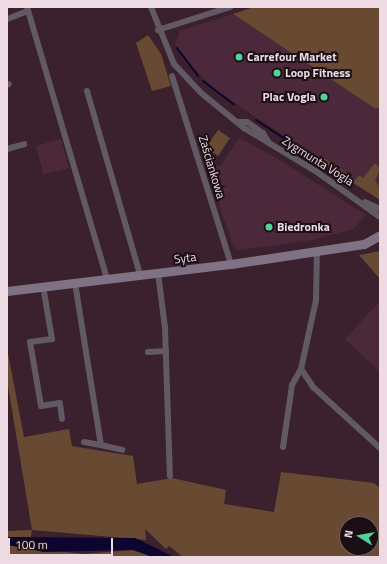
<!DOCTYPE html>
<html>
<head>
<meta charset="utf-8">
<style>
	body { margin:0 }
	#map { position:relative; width:387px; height:564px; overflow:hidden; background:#3b202d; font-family:"Titillium Web",sans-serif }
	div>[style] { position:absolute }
	.built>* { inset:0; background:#4b293a; transform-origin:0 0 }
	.green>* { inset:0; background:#684932 }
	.water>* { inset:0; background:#0c052f }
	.stream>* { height:2px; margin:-1px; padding:0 1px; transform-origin:1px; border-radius:1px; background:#0c052f }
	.street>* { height:6px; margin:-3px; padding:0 3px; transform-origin:3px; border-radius:3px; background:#615964 }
	.secondary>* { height:9px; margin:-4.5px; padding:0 4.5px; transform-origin:4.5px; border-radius:4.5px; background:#7f7285 }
	.dots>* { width:11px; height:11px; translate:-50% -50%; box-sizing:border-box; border:2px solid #1b0e14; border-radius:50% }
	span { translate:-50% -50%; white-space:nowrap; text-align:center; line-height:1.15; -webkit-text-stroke:4px #1b0e14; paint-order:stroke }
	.poi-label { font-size:12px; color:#eddae3; font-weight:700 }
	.left { translate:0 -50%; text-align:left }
	.right { translate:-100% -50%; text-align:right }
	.street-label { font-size:12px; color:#eddae3 }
	.frame { position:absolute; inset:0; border:8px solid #eddae3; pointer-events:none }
	.north { position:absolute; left:339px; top:516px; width:40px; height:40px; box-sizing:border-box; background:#1b0e14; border:1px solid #6f6067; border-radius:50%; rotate:281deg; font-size:11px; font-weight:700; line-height:16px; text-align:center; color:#eddae3 }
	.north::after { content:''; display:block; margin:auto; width:14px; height:18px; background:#51d397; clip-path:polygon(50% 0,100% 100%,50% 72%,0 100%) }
	.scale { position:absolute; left:8px; top:538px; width:105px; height:18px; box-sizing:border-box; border:2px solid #eddae3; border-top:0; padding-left:5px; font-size:12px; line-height:14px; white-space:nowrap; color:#eddae3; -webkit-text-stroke:3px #1b0e14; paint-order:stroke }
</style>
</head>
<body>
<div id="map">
	<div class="built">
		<div style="clip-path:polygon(233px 14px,374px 108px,380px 108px,380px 200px,215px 90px,185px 59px,175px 44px,180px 31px)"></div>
		<div style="clip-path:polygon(239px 138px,275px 157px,366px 215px,353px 229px,313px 240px,239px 250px,233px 246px,208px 170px,221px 165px)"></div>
		<div style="left:61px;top:139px;width:30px;height:26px;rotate:75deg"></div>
		<div style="clip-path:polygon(380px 301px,380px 372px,345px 339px)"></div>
	</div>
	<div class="green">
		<div style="clip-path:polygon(254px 7px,380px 7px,380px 108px,374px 108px,233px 14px)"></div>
		<div style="clip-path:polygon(148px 35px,161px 54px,171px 86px,152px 91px,136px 43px)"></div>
		<div style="clip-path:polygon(218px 130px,230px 138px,218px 156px,211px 151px,209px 143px)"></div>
		<div style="clip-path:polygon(321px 156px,356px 180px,359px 175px,363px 178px,375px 163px,380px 169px,375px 181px,380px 187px,380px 200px,322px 163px)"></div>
		<div style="clip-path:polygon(380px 251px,380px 279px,359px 255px)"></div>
		<div style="clip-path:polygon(evenodd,7px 348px,24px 437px,69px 429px,72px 446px,133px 456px,137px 484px,172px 478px,226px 490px,224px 504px,274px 512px,281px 472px,374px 483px,380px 488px,380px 557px,183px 557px,169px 546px,166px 549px,145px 529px,146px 540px,32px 530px,31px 537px,7px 537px,7px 531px,32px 530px,7px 380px,7px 348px,347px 524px,371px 524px,371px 548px,347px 548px,347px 524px)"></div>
		<div style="clip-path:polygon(7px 545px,83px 554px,133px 550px,153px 557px,7px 557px)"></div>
	</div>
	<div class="water">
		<div style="clip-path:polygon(7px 537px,135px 538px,172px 556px,153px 557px,133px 550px,44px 552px,8px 545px)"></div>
	</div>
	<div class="stream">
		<div style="left:177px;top:48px;width:35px;rotate:53deg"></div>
		<div style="left:203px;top:81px;width:39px;rotate:37deg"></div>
		<div style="left:256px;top:120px;width:45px;rotate:33.3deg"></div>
	</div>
	<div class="street">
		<div style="left:27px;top:7px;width:284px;rotate:73.6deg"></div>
		<div style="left:151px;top:7px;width:61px;rotate:68deg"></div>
		<div style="left:174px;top:64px;width:38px;rotate:47deg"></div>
		<div style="left:200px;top:92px;width:57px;rotate:39.3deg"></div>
		<div style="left:244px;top:128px;width:85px;rotate:31.1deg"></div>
		<div style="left:317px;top:172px;width:77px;rotate:35.5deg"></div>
		<div style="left:7px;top:19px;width:22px;rotate:-21deg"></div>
		<div style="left:158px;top:30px;width:76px;rotate:-17.7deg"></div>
		<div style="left:172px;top:76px;width:197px;rotate:72.6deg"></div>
		<div style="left:7px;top:85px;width:2px;rotate:-27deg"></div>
		<div style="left:87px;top:91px;width:191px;rotate:73.9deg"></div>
		<div style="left:239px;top:122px;width:8px"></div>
		<div style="left:247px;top:122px;width:19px;rotate:35deg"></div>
		<div style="left:263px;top:133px;width:12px;rotate:59deg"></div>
		<div style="left:7px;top:149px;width:18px;rotate:-16deg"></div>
		<div style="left:365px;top:202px;width:17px;rotate:25deg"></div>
		<div style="left:158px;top:273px;width:55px;rotate:82.7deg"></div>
		<div style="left:165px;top:328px;width:148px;rotate:88.1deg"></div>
		<div style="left:75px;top:283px;width:164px;rotate:80.9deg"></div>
		<div style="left:101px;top:445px;width:22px;rotate:13deg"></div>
		<div style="left:43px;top:286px;width:54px;rotate:80.4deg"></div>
		<div style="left:52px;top:339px;width:22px;rotate:172deg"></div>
		<div style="left:30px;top:342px;width:65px;rotate:80.2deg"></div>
		<div style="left:41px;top:406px;width:19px;rotate:-9deg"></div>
		<div style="left:60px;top:403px;width:16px;rotate:83deg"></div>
		<div style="left:148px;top:352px;width:18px;rotate:-3deg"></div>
		<div style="left:301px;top:369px;width:22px;rotate:56deg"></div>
		<div style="left:313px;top:387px;width:91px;rotate:42.3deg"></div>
		<div style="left:84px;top:442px;width:17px;rotate:10deg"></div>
		<div style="left:283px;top:447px;width:63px;rotate:-81.7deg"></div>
		<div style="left:292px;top:385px;width:18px;rotate:-61deg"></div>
		<div style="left:301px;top:369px;width:71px;rotate:-77.7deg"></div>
		<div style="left:316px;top:300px;width:50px;rotate:-88.9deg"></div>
	</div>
	<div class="secondary">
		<div style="left:7px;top:291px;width:226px;rotate:-6.9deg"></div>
		<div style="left:231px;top:264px;width:134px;rotate:-8.6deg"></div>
		<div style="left:364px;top:244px;width:18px;rotate:-29deg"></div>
	</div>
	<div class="dots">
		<div style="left:239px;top:57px;background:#51d397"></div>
		<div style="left:277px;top:73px;background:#51d397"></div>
		<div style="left:324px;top:97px;background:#51d397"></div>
		<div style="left:269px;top:227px;background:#51d397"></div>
	</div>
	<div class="poi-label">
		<span class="left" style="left:247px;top:57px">Carrefour Market</span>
		<span class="left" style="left:285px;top:73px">Loop Fitness</span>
		<span class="right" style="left:316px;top:97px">Plac Vogla</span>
		<span class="left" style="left:277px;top:227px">Biedronka</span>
	</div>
	<div class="street-label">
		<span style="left:318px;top:161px;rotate:32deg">Zygmunta Vogla</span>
		<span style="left:212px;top:167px;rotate:73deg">Zaściankowa</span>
		<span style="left:185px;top:258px;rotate:-7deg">Syta</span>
	</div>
	<div class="frame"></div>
	<div class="north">N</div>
	<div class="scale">100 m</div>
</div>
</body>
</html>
